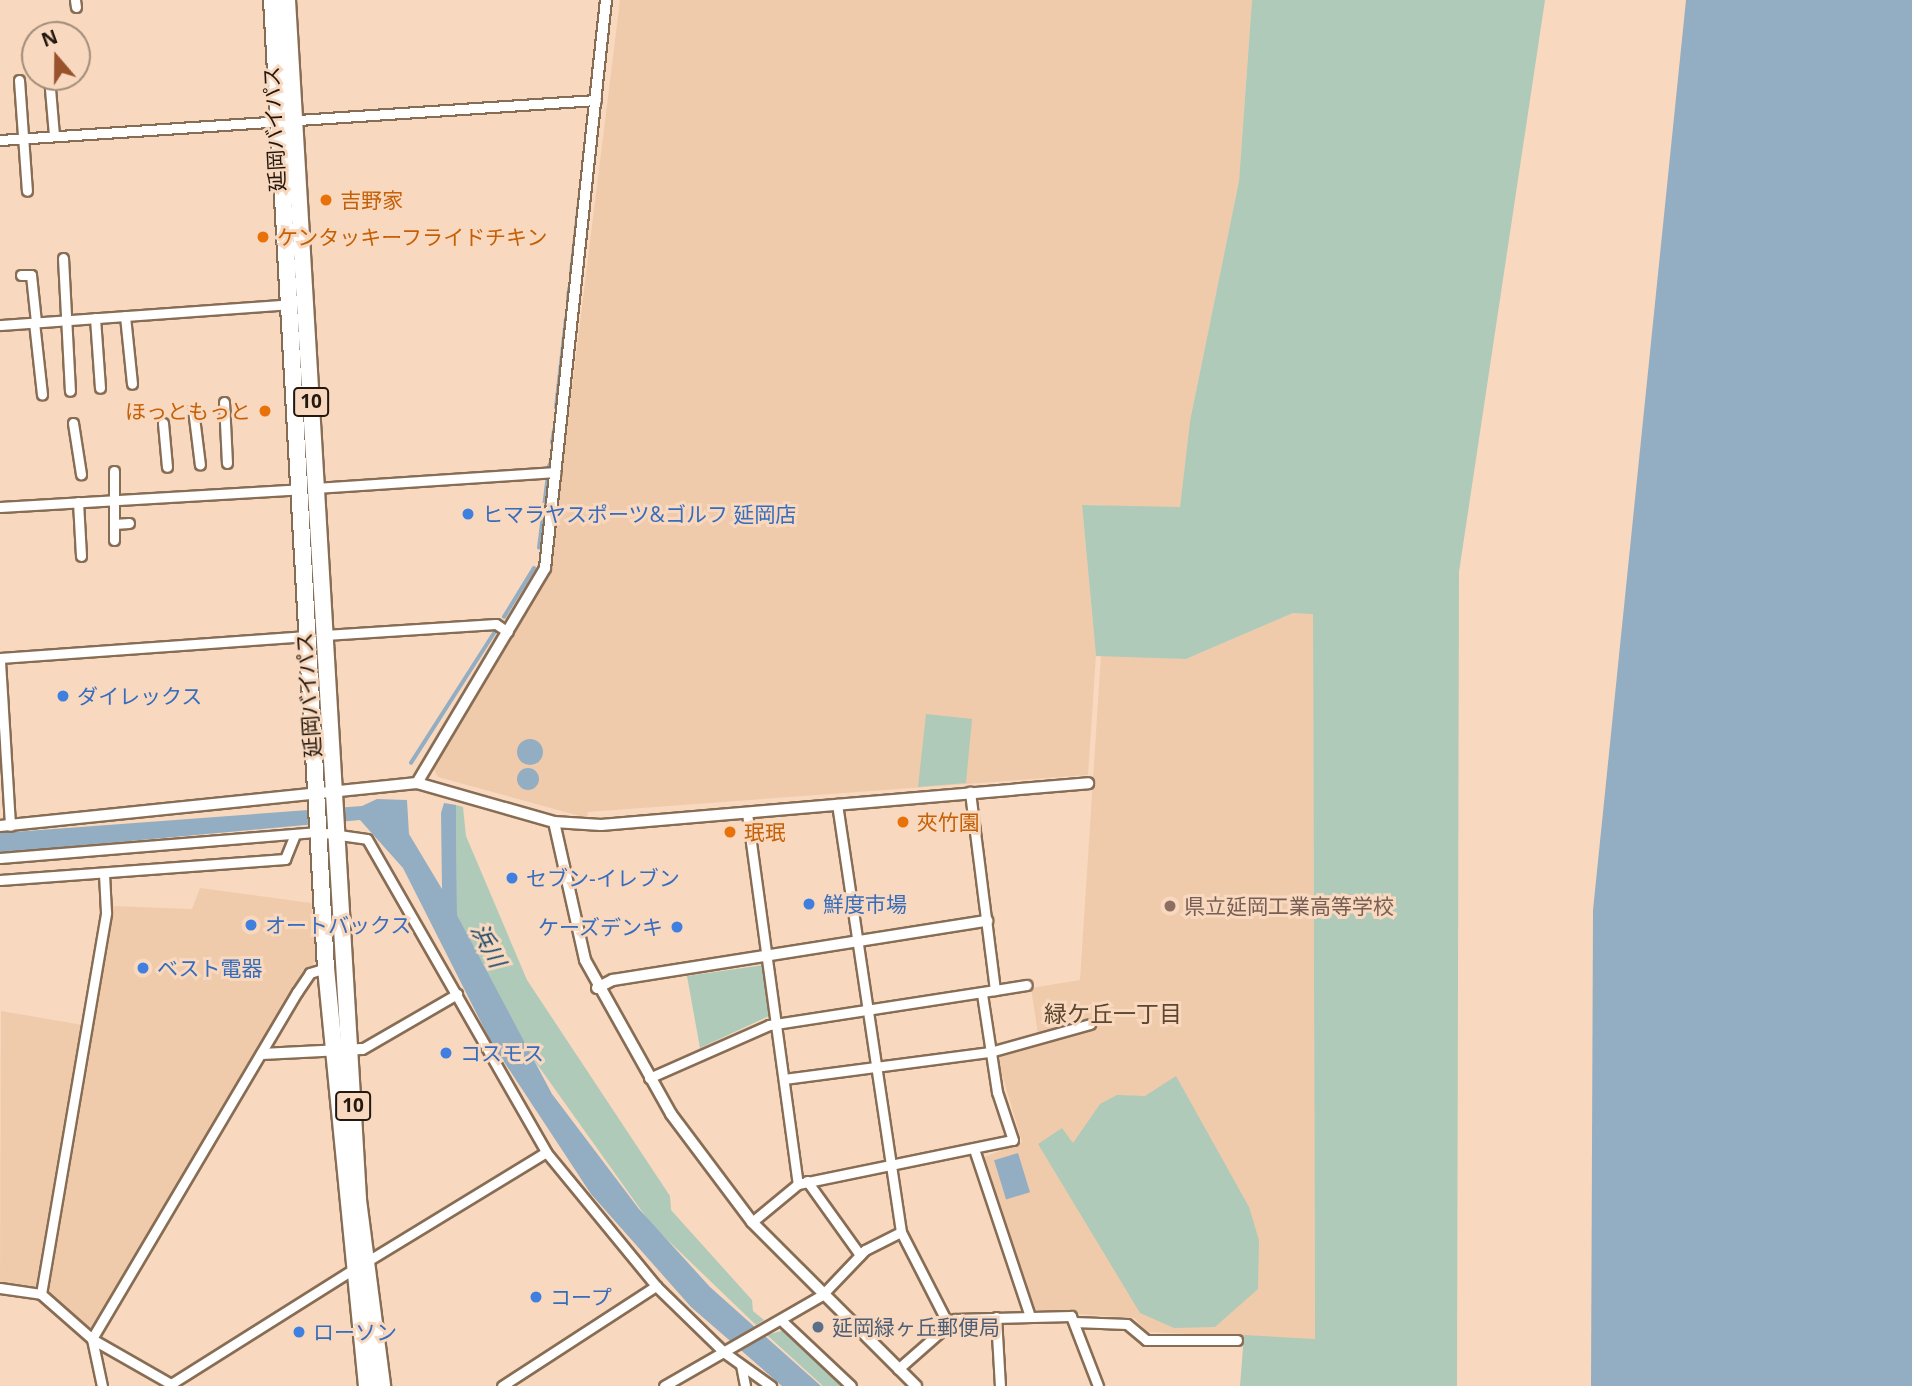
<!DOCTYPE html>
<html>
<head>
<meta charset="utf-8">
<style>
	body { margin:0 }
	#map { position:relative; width:1912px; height:1386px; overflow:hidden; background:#f8d9bf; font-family:"Open Sans","Noto Sans JP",sans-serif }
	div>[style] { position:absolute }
	.built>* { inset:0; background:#efcbab }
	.green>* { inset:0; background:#afcab8 }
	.water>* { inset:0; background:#93aec2; transform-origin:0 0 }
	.round { border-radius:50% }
	.stream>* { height:3.5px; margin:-1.75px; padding:0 1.75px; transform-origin:1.75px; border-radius:1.75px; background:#93aec2 }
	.roads { filter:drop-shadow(2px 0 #886d55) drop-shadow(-2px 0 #886d55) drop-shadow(0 2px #886d55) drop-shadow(0 -2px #886d55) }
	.minor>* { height:9px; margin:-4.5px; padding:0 4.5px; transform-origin:4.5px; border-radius:4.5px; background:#fff }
	.tertiary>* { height:10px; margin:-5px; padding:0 5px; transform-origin:5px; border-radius:5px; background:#fff }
	.trunk>* { height:16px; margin:-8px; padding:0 8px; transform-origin:8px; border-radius:8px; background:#fff }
	.dots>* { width:19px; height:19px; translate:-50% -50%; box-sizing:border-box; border:4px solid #f8d9bf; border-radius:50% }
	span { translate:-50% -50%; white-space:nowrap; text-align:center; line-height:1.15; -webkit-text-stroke:6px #f8d9bf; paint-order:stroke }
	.shield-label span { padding:2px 5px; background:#f8d9bf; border:2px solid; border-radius:5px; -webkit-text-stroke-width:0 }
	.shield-label { font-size:19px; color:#23180f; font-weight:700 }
	.street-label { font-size:21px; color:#23180f }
	.food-label { font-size:21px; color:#c56008 }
	.left { translate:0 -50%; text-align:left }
	.right { translate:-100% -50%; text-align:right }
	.shop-label { font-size:21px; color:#366cbe }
	.education-label { font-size:21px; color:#785e54 }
	.service-label { font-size:21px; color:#4e5e75 }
	.water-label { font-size:23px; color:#1b4a68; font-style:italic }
	.neighbourhood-label { font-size:23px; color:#5d452e }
	.north { position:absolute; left:21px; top:21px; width:70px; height:70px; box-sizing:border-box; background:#f8d9bf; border:2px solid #a38c79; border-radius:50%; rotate:340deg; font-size:19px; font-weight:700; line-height:28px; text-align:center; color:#23180f }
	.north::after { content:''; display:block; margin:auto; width:24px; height:32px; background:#99522c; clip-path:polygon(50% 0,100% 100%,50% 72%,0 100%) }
</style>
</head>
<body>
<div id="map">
	<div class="built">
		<div style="clip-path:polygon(620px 0,1252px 0,1239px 181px,1190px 421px,1180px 508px,1082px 505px,1096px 656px,1088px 775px,588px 812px,587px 818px,438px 777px,432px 766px,549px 573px)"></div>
		<div style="clip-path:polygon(1293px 613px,1313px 613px,1315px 1340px,1147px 1332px,1134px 1318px,1035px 1311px,982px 1158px,1022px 1142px,996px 1054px,1039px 1041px,1031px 988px,1080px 980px,1101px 655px,1186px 659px)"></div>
		<div style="clip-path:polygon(200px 888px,311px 903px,318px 956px,91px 1332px,45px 1292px,112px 906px,192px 909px)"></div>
		<div style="clip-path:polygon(1px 1011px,83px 1025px,39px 1290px,0 1284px)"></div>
	</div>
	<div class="green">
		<div style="clip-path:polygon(1252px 0,1545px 0,1459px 572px,1457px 1386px,1240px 1386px,1244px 1335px,1315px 1339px,1313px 614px,1293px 613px,1186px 659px,1096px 656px,1082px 505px,1180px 507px,1190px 421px,1239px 181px)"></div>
		<div style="clip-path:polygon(926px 714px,972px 719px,966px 783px,918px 787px)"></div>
		<div style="clip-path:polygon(456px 805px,463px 807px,466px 836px,527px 980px,670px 1196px,671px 1210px,752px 1300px,753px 1311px,764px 1320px,756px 1325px,651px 1224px,527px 1050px,457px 915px)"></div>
		<div style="clip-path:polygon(764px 965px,771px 1015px,700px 1048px,687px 976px)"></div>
		<div style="clip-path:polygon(1176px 1076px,1249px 1207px,1259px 1240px,1258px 1289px,1215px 1327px,1174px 1328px,1140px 1313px,1038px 1144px,1062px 1128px,1073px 1143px,1100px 1104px,1117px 1095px,1145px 1096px)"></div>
		<div style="clip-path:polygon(785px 1330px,845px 1386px,823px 1386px,767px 1335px)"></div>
	</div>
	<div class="water">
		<div style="clip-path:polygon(1686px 0,1912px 0,1912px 1386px,1591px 1386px,1593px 910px)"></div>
		<div class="round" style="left:517px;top:739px;width:26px;height:26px"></div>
		<div class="round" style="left:517px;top:768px;width:22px;height:22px"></div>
		<div style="clip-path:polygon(377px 799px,407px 800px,409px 834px,442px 889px,441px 813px,444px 803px,456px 805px,457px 915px,552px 1094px,639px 1209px,710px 1287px,821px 1386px,782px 1386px,691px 1307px,591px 1194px,491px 1042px,403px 868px,360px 820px,0 853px,0 833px,362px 806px)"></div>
		<div style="left:1018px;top:1153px;width:41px;height:25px;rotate:73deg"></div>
	</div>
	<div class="stream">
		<div style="left:571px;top:273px;width:80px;rotate:-83.5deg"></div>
		<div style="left:568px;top:299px;width:10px;rotate:-84deg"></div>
		<div style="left:556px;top:408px;width:90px;rotate:-83.6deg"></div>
		<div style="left:552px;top:443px;width:13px;rotate:-81deg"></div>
		<div style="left:549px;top:466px;width:2px;rotate:-63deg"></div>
		<div style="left:539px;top:548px;width:74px;rotate:-83deg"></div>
		<div style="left:504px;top:617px;width:57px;rotate:-58.5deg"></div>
		<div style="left:411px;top:763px;width:154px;rotate:-57.4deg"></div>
	</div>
	<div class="roads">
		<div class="minor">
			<div style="left:75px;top:0;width:7px;rotate:82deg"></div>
			<div style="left:49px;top:77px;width:58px;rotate:85.1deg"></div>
			<div style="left:19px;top:80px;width:111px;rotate:85.9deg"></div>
			<div style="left:0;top:140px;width:597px;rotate:-3.84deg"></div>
			<div style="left:63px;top:258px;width:133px;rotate:87deg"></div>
			<div style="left:21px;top:275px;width:10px"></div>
			<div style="left:31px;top:275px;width:47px;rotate:83.9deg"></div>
			<div style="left:125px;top:316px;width:68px;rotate:84.1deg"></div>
			<div style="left:95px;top:318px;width:70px;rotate:85.9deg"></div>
			<div style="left:34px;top:322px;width:73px;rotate:83.7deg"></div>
			<div style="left:0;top:325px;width:291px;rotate:-4.1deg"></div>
			<div style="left:224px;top:402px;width:61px;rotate:87.2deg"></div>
			<div style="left:193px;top:409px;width:56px;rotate:82.9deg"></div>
			<div style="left:73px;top:423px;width:52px;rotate:81.1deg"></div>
			<div style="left:163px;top:423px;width:44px;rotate:84.8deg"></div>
			<div style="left:114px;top:471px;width:69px;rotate:90deg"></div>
			<div style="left:316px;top:488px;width:240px;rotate:-3.8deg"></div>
			<div style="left:78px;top:502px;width:54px;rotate:86.8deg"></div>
			<div style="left:0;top:507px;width:301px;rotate:-3.4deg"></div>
			<div style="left:114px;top:524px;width:15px;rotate:-4deg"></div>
			<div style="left:325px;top:635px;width:171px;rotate:-3.7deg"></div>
			<div style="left:496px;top:624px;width:14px;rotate:34deg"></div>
			<div style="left:0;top:658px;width:308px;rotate:-4.1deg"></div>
			<div style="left:0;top:661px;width:165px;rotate:86.5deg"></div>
			<div style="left:747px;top:813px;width:374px;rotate:82.2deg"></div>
			<div style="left:0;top:858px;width:319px;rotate:-4.7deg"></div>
			<div style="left:318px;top:832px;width:49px;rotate:8.1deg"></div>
			<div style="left:367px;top:839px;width:361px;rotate:60.2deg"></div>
			<div style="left:546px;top:1152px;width:173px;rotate:50.6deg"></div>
			<div style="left:656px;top:1286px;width:96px;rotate:44.2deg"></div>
			<div style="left:725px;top:1353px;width:57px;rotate:35.7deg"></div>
			<div style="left:0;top:880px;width:286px;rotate:-4.2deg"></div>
			<div style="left:285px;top:859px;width:27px;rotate:-68deg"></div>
			<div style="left:326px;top:968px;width:17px;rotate:163deg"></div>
			<div style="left:310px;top:973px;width:23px;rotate:124deg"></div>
			<div style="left:297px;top:992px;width:403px;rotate:120.6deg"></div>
			<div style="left:92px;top:1339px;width:91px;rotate:29.7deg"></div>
			<div style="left:171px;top:1384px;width:214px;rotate:-32.2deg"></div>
			<div style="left:995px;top:990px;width:32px;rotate:-9deg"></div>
			<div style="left:362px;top:1049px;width:110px;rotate:-30.1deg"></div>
			<div style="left:649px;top:1078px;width:131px;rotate:-23.8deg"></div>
			<div style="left:769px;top:1025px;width:229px;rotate:-8.8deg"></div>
			<div style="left:995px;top:990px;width:200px;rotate:-97.2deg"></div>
			<div style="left:784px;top:1079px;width:208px;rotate:-7.5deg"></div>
			<div style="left:990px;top:1052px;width:104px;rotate:-15.6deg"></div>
			<div style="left:975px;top:1152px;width:173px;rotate:71.5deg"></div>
			<div style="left:807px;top:1181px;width:91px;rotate:54.4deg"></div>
			<div style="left:752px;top:1222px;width:60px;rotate:-39.6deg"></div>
			<div style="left:798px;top:1184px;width:219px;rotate:-11.6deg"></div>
			<div style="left:1013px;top:1140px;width:51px;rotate:-108.4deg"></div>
			<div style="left:997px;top:1092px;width:99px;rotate:-98.7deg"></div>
			<div style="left:901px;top:1232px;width:101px;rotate:62.9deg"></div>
			<div style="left:366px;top:1262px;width:211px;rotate:-31.4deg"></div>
			<div style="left:0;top:1288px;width:41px;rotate:8.3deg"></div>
			<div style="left:41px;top:1294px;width:68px;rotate:41.4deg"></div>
			<div style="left:92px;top:1339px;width:48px;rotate:78deg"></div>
			<div style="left:41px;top:1294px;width:387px;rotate:-80.3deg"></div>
			<div style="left:106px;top:912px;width:39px;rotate:-93deg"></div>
			<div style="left:996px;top:1317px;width:69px;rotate:86.7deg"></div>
			<div style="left:781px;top:1320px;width:96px;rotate:43.3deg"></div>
			<div style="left:1074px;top:1322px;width:53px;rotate:2.2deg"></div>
			<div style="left:1127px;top:1324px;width:25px;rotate:40deg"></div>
			<div style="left:1146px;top:1340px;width:91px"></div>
			<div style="left:741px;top:1365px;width:21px;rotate:79deg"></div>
			<div style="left:898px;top:1369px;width:76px;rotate:-41.3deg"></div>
			<div style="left:955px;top:1319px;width:116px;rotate:-1.5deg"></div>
			<div style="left:1071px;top:1316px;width:75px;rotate:68.9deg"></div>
			<div style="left:502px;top:1386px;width:184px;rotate:-33deg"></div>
			<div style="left:664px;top:1386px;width:182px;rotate:-29.9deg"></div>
			<div style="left:822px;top:1295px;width:62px;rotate:-46.3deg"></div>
			<div style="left:865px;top:1250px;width:40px;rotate:-26.6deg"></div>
			<div style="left:901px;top:1232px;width:433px;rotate:-98.5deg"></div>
		</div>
		<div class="tertiary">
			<div style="left:417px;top:783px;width:250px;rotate:-59.2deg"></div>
			<div style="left:545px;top:568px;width:571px;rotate:-83.87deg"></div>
			<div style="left:554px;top:822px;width:141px;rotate:77.3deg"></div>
			<div style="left:585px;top:960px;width:176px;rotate:60.8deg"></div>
			<div style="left:671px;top:1114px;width:135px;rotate:53.1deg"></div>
			<div style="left:752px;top:1222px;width:232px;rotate:45deg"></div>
			<div style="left:0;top:826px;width:419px;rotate:-5.9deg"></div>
			<div style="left:417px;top:783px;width:142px;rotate:15.9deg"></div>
			<div style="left:554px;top:822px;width:47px;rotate:3.7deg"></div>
			<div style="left:601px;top:825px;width:489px;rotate:-4.9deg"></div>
			<div style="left:597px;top:988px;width:18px;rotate:-27deg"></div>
			<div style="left:613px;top:980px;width:379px;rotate:-9deg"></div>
			<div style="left:262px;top:1054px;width:100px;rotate:-2.9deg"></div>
		</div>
		<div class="trunk">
			<div style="left:272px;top:0;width:970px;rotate:86.81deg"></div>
			<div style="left:326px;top:968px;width:420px;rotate:84.4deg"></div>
			<div style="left:287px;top:0;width:1202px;rotate:86.61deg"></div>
			<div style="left:358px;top:1200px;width:188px;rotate:82.6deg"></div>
		</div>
	</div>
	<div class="dots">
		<div style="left:326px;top:200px;background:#e8710a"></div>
		<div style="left:263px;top:237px;background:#e8710a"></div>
		<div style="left:265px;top:411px;background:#e8710a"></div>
		<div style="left:468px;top:514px;background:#3f7fe0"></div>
		<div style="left:63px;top:696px;background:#3f7fe0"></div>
		<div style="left:903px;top:822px;background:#e8710a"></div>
		<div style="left:730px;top:832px;background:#e8710a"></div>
		<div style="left:512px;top:878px;background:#3f7fe0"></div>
		<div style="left:809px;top:904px;background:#3f7fe0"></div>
		<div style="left:1170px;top:906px;background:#8d6e63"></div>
		<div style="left:251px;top:925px;background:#3f7fe0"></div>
		<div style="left:677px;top:927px;background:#3f7fe0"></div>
		<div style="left:143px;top:968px;background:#3f7fe0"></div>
		<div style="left:446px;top:1053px;background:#3f7fe0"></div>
		<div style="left:536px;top:1297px;background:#3f7fe0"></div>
		<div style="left:818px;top:1327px;background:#5c6f8a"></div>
		<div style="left:299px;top:1332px;background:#3f7fe0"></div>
	</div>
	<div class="shield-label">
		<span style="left:311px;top:402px">10</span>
		<span style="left:353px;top:1106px">10</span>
	</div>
	<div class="street-label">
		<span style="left:274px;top:129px;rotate:-93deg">延岡バイパス</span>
		<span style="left:308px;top:695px;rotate:-94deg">延岡バイパス</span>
	</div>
	<div class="food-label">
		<span class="left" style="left:340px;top:200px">吉野家</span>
		<span class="left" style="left:277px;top:237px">ケンタッキーフライドチキン</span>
		<span class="right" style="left:251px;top:411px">ほっともっと</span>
		<span class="left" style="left:917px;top:822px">夾竹園</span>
		<span class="left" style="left:744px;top:832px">珉珉</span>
	</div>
	<div class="shop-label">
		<span class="left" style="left:482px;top:514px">ヒマラヤスポーツ&amp;ゴルフ 延岡店</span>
		<span class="left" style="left:77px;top:696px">ダイレックス</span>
		<span class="left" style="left:526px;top:878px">セブン-イレブン</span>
		<span class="left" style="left:823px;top:904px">鮮度市場</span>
		<span class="left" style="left:265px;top:925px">オートバックス</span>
		<span class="right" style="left:663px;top:927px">ケーズデンキ</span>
		<span class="left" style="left:157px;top:968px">ベスト電器</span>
		<span class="left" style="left:460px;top:1053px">コスモス</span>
		<span class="left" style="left:550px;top:1297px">コープ</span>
		<span class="left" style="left:313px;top:1332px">ローソン</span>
	</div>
	<div class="education-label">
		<span class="left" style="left:1184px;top:906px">県立延岡工業高等学校</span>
	</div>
	<div class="service-label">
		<span class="left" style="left:832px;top:1327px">延岡緑ヶ丘郵便局</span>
	</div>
	<div class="water-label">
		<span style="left:489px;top:945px;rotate:62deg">浜川</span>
	</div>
	<div class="neighbourhood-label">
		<span style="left:1113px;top:1013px">緑ケ丘一丁目</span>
	</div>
	<div class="north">N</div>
</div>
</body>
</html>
